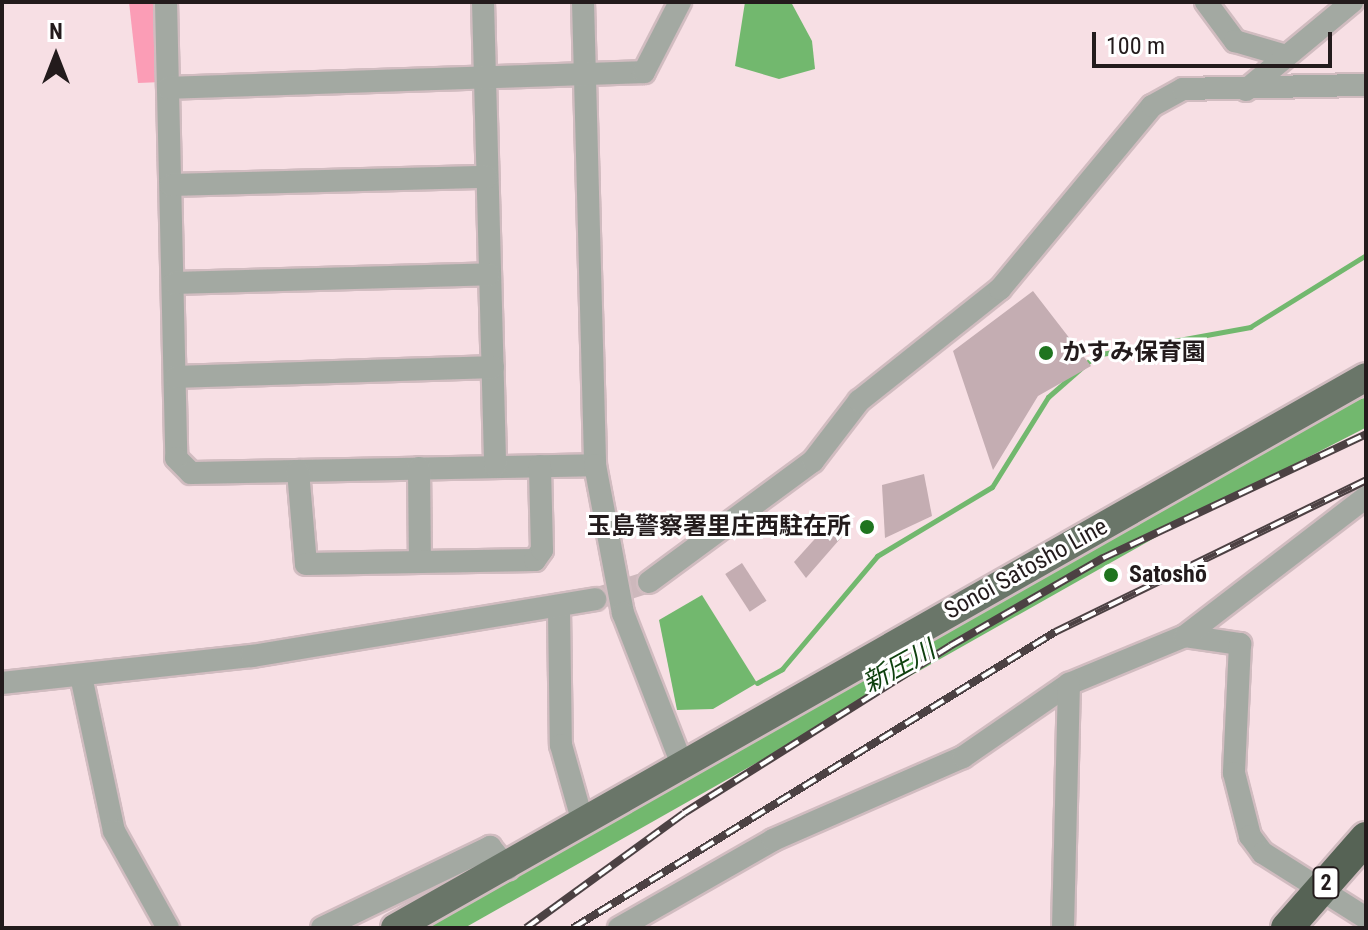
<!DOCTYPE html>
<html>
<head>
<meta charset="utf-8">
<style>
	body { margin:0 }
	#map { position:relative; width:1368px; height:930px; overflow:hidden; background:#f7dfe4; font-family:"Roboto Condensed","Noto Sans JP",sans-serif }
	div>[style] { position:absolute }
	.green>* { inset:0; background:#fb9db6 }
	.water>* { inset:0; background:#72b86e }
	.stream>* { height:5px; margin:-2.5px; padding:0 2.5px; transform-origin:2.5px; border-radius:2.5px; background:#72b86e }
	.river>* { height:28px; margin:-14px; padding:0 14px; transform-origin:14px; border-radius:14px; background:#72b86e }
	.building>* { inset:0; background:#c4adb2; transform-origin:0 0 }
	.minor-tunnel>* { height:22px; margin-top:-11px; transform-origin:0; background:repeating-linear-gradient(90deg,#cdb8bc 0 22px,transparent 0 33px) }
	.roads { filter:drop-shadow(2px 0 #d1bcc0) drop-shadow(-2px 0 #d1bcc0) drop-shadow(0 2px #d1bcc0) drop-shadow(0 -2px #d1bcc0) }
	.minor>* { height:22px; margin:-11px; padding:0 11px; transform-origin:11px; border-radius:11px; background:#a3a9a2 }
	.major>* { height:28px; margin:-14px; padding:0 14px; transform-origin:14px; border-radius:14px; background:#6a7669 }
	.highway>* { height:32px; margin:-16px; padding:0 16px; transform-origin:16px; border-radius:16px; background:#566355 }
	.rail>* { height:8px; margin-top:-4px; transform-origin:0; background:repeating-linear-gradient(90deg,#fff 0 15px,#4c4143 0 30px); box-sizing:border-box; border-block:2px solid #4c4143 }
	.dots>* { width:22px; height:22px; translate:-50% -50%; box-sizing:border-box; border:4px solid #fff; border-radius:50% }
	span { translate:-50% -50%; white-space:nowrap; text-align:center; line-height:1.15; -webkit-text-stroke:6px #fff; paint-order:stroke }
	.shield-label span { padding:2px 6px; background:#fff; border:2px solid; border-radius:6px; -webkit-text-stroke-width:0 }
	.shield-label { font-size:22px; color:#231b1c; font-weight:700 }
	.poi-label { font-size:24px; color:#231b1c; font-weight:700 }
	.left { translate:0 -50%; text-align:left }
	.right { translate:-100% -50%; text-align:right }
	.street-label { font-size:24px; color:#231b1c }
	.water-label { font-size:26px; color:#0f410f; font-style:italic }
	.frame { position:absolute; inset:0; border:4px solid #231b1c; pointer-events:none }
	.north { position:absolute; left:16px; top:16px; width:80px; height:80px; -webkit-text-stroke:6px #fff; paint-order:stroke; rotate:0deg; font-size:22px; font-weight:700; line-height:32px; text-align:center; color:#231b1c }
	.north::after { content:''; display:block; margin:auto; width:28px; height:36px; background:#231b1c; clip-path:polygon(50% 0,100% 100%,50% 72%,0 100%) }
	.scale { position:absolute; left:1092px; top:32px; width:240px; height:36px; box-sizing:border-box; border:4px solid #231b1c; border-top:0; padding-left:10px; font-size:24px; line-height:28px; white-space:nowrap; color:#231b1c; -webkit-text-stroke:6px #fff; paint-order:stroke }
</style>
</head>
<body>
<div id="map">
	<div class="green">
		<div style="clip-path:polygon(129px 2px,161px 2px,162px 82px,138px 83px)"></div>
	</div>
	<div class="water">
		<div style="clip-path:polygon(745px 2px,791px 2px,812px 41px,815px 69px,779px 79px,735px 66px)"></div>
		<div style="clip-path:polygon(702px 595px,757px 683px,713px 709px,677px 710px,659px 620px)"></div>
	</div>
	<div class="stream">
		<div style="left:757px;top:683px;width:29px;rotate:-29deg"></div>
		<div style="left:782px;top:669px;width:148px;rotate:-49.9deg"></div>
		<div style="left:877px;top:556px;width:134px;rotate:-31deg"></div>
		<div style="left:992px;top:487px;width:106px;rotate:-58.1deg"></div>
		<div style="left:1048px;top:397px;width:64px;rotate:-41.2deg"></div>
		<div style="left:1096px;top:355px;width:157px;rotate:-10.3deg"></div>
		<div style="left:1250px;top:327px;width:137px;rotate:-31.8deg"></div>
	</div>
	<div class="river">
		<div style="left:436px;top:928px;width:862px;rotate:-29.48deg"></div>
		<div style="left:1186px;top:504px;width:202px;rotate:-27.1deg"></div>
	</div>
	<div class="building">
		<div style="clip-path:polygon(1033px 291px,1091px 366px,1038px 396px,993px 470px,953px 351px)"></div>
		<div style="clip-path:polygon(924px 474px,932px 516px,885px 538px,882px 485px)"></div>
		<div style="clip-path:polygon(831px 521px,846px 532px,806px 578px,794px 562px)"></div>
		<div style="left:742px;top:563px;width:45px;height:20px;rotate:57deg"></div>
	</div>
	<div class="minor-tunnel">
		<div style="left:595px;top:599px;width:57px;rotate:-17.5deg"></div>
	</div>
	<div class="roads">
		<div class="minor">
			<div style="left:166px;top:2px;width:456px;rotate:88.7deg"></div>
			<div style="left:176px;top:458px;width:21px;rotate:45deg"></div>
			<div style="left:191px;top:473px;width:404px;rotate:-1.1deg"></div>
			<div style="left:483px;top:2px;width:464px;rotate:88.5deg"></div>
			<div style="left:583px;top:2px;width:463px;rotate:88.5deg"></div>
			<div style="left:595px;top:465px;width:151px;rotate:79.3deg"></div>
			<div style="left:623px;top:613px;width:162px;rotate:68.7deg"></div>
			<div style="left:1206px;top:2px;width:49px;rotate:53.4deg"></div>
			<div style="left:1235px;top:41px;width:50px;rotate:16.3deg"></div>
			<div style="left:168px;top:88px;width:476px;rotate:-1.9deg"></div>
			<div style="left:644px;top:72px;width:79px;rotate:-62.8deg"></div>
			<div style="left:1246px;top:90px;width:138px;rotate:-39.7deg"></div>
			<div style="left:171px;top:185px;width:316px;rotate:-1.5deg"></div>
			<div style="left:175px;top:283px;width:314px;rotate:-1.6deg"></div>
			<div style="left:176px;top:377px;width:317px;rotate:-1.8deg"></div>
			<div style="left:419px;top:468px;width:94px;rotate:89.4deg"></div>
			<div style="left:298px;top:471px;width:93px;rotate:85.1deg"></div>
			<div style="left:306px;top:564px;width:229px;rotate:-1deg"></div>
			<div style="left:535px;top:560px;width:12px;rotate:-55deg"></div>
			<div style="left:542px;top:550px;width:84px;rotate:-91.4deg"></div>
			<div style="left:649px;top:582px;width:204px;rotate:-36.4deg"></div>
			<div style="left:813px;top:461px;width:76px;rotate:-52.5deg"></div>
			<div style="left:859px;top:401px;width:180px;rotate:-38.5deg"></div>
			<div style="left:1000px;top:289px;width:238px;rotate:-50.3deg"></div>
			<div style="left:1152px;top:106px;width:35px;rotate:-29deg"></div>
			<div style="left:1183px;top:89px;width:183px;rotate:-1.3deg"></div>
			<div style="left:559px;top:610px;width:135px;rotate:89.2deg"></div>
			<div style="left:561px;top:745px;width:81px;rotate:74.2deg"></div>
			<div style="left:1185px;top:636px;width:56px;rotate:8.3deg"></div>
			<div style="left:1240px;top:644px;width:129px;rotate:92.7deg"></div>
			<div style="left:1234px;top:773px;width:65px;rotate:75.7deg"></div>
			<div style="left:1250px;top:836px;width:21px;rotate:53deg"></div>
			<div style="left:1263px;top:853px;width:122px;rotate:32.3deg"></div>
			<div style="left:81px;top:676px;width:158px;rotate:78deg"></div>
			<div style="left:114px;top:831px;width:111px;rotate:60.9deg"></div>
			<div style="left:2px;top:683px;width:251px;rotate:-6.2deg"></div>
			<div style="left:252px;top:656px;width:348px;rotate:-9.4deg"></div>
			<div style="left:322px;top:928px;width:187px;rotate:-25.7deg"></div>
			<div style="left:490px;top:847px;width:28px;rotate:51deg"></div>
			<div style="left:619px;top:928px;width:177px;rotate:-29.7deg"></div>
			<div style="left:773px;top:840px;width:207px;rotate:-23.6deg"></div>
			<div style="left:963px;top:757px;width:129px;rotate:-34.6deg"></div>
			<div style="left:1069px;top:684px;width:126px;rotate:-22.5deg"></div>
			<div style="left:1185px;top:636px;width:228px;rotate:-37.5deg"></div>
			<div style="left:1063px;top:928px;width:244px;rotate:-88.6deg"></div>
		</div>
		<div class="major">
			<div style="left:395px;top:928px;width:1116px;rotate:-29.57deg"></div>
		</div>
		<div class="highway">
			<div style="left:1287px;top:928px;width:120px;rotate:-48.7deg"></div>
		</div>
	</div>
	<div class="rail">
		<div style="left:526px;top:928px;width:195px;rotate:-36deg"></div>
		<div style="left:684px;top:813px;width:314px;rotate:-32.1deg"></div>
		<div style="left:950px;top:646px;width:177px;rotate:-29.9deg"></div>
		<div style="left:1103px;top:558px;width:291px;rotate:-25.2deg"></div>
		<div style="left:573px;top:928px;width:566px;rotate:-31.55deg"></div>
		<div style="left:1055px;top:632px;width:346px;rotate:-26deg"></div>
	</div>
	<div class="dots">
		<div style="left:1046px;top:353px;background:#1f741f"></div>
		<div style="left:867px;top:527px;background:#1f741f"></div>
		<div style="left:1111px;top:575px;background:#1f741f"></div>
	</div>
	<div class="shield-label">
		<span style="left:1326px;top:883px">2</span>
	</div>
	<div class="poi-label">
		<span class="left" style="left:1062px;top:353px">かすみ保育園</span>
		<span class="right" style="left:851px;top:527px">玉島警察署里庄西駐在所</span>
		<span class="left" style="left:1129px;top:575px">Satoshō</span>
	</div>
	<div class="street-label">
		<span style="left:1026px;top:569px;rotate:-29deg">Sonoi Satosho Line</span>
	</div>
	<div class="water-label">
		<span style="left:899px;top:667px;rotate:-29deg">新圧川</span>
	</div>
	<div class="frame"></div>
	<div class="north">N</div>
	<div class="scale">100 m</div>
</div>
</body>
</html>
